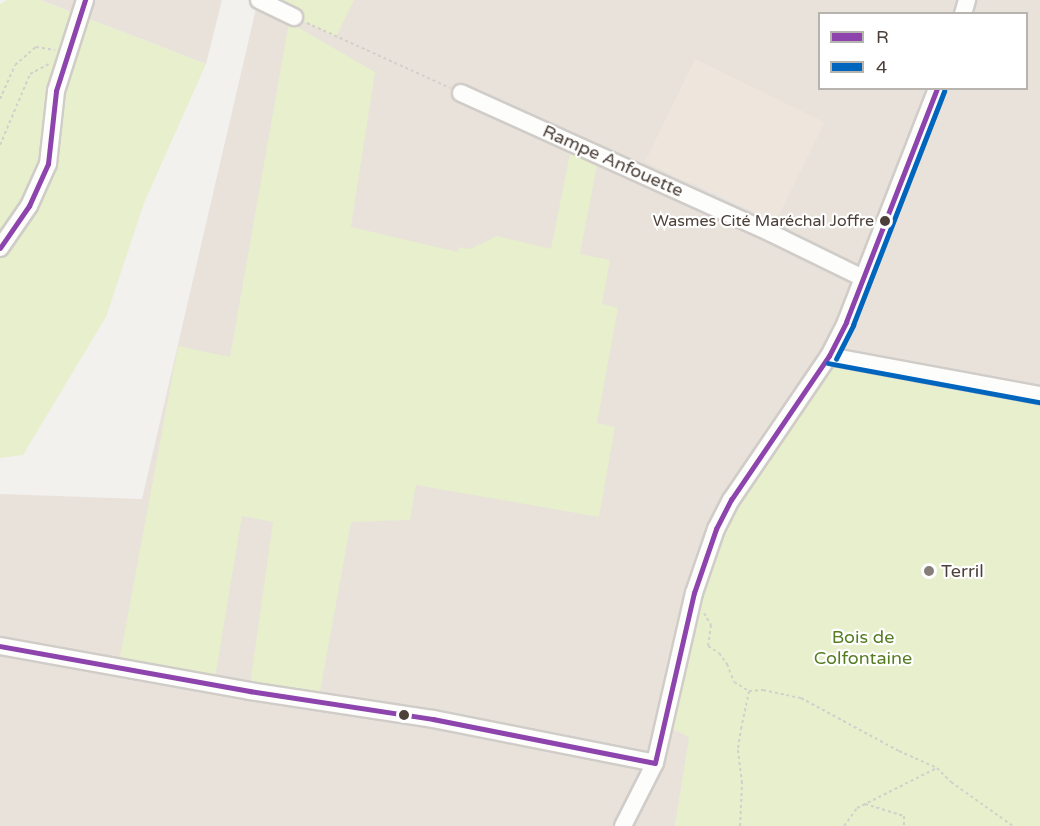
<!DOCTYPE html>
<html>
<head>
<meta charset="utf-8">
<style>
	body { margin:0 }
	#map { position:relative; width:1040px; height:826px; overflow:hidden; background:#f3f1ee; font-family:"Varela Round",sans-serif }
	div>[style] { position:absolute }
	.residential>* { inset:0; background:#e8e2db }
	.education>* { inset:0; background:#eee6dd; transform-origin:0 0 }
	.green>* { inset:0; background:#e7efcd }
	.parking>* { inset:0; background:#e5e2df; transform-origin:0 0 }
	.path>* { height:2px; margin-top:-1px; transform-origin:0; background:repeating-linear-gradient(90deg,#d3d0cc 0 3px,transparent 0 6px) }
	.roads { filter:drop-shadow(2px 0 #d0ccc8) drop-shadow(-2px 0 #d0ccc8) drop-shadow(0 2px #d0ccc8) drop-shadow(0 -2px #d0ccc8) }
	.minor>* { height:16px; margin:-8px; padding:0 8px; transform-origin:8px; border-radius:8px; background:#fdfdfc }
	.bus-1>* { height:4.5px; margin:-2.25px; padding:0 2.25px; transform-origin:2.25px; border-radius:2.25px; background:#8e44ad }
	.bus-2>* { height:4.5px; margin:-2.25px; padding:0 2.25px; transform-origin:2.25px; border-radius:2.25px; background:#0065bd }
	.dots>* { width:16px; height:16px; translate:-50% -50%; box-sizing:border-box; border:3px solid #fff; border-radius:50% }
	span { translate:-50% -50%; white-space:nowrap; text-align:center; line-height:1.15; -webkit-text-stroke:4.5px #fff; paint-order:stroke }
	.bus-label { font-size:16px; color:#4c4038 }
	.right { translate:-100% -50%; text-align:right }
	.street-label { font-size:18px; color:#4c4038 }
	.poi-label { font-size:18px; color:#4c4038 }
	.left { translate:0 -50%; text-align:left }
	.park-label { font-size:18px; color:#567d24 }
	.legend { position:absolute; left:818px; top:12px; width:210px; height:78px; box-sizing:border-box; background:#fff; border:2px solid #b7b3af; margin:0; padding:8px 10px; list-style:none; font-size:18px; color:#4c4038 }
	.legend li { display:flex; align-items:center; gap:12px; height:30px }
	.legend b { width:30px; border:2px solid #b7b3af }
</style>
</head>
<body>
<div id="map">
	<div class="residential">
		<div style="clip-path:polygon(40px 0,222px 0,206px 64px)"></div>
		<div style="clip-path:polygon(evenodd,258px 0,1040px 0,1040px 396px,671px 728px,690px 737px,675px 826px,0 826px,0 494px,142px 499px,258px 0,820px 14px,1026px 14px,1026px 88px,820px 88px,820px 14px)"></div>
	</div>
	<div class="education">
		<div style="left:695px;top:59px;width:144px;height:114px;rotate:26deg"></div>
	</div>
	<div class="green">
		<div style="clip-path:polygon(7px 0,40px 0,206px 64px,144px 203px,106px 317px,23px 455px,0 458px,0 4px)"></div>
		<div style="clip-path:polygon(259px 0,354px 0,336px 37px)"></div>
		<div style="clip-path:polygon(289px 22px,375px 72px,351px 227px,458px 252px,459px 247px,470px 249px,497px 236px,551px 249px,572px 143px,599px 155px,580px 254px,610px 260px,602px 304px,618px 308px,597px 423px,615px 427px,599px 517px,416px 485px,410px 520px,351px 522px,320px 692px,250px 685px,273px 522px,242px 516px,215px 678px,120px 657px,178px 346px,230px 357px)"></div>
		<div style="clip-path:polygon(829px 356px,1040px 395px,1040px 826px,675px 826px,689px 737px,663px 724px,731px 500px,785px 440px)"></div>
	</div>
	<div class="parking">
		<div style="left:691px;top:183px;width:94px;height:13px;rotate:25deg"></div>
	</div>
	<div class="path">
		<div style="left:307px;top:23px;width:157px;rotate:24.4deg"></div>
		<div style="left:0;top:99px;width:37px;rotate:-66deg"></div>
		<div style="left:15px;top:65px;width:28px;rotate:-41deg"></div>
		<div style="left:36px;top:47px;width:19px;rotate:9deg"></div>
		<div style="left:0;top:145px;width:77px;rotate:-67.1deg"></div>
		<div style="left:30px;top:74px;width:21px;rotate:-28deg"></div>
		<div style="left:704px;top:613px;width:14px;rotate:60deg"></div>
		<div style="left:711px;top:625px;width:21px;rotate:98deg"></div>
		<div style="left:708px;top:646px;width:13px;rotate:32deg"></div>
		<div style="left:719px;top:653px;width:14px;rotate:54deg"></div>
		<div style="left:727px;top:664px;width:19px;rotate:69deg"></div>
		<div style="left:734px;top:682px;width:17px;rotate:31deg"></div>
		<div style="left:865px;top:804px;width:41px;rotate:17.1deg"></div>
		<div style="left:904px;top:816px;width:10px;rotate:90deg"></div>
		<div style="left:740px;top:826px;width:43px;rotate:-87.3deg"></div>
		<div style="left:742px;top:783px;width:35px;rotate:-97deg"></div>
		<div style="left:738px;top:748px;width:19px;rotate:-81deg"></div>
		<div style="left:741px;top:729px;width:39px;rotate:-78deg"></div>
		<div style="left:749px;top:691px;width:14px;rotate:-4deg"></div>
		<div style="left:763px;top:690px;width:39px;rotate:12deg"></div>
		<div style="left:801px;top:698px;width:111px;rotate:28.4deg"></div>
		<div style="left:899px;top:751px;width:42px;rotate:24.1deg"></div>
		<div style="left:937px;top:768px;width:20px;rotate:45deg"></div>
		<div style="left:951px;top:782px;width:76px;rotate:35.4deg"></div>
		<div style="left:844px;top:826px;width:22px;rotate:-54deg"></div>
		<div style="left:857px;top:808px;width:89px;rotate:-26.6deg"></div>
	</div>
	<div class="roads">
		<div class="minor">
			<div style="left:259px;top:0;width:39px;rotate:26deg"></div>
			<div style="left:963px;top:14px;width:15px;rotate:-74deg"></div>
			<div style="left:461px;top:93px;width:340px;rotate:24.3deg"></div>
			<div style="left:771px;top:233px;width:102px;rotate:26.1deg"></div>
			<div style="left:0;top:248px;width:51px;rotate:-55.4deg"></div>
			<div style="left:29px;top:206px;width:46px;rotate:-65.7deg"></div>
			<div style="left:48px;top:164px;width:73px;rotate:-83.7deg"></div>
			<div style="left:56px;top:91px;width:96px;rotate:-72.3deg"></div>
			<div style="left:829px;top:356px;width:215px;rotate:10.5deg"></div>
			<div style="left:0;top:646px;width:254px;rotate:10.2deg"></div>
			<div style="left:250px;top:691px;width:185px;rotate:8.7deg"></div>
			<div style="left:433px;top:719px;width:226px;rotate:11.2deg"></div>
			<div style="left:623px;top:826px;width:71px;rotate:-63.1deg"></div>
			<div style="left:655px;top:763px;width:174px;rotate:-77.1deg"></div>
			<div style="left:694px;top:593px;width:68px;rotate:-71deg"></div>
			<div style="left:716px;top:529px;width:33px;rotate:-63deg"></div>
			<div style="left:731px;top:500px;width:174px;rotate:-55.8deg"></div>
			<div style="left:829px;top:356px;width:38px;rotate:-63deg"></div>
			<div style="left:846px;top:322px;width:251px;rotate:-68.7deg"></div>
		</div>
	</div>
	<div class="bus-1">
		<div style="left:0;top:248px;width:51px;rotate:-55.4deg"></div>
		<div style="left:29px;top:206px;width:46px;rotate:-65.7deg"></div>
		<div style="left:48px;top:164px;width:73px;rotate:-83.7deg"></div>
		<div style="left:56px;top:91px;width:96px;rotate:-72.3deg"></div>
		<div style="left:0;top:646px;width:254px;rotate:10.2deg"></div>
		<div style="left:250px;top:691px;width:185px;rotate:8.7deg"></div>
		<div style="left:433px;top:719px;width:226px;rotate:11.2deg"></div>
		<div style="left:655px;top:763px;width:174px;rotate:-77.1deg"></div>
		<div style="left:694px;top:593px;width:68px;rotate:-71deg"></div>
		<div style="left:716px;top:529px;width:33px;rotate:-63deg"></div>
		<div style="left:731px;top:500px;width:174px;rotate:-55.8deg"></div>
		<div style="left:829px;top:356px;width:38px;rotate:-63deg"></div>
		<div style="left:846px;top:322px;width:251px;rotate:-68.7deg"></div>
	</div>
	<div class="bus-2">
		<div style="left:836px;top:359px;width:38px;rotate:-63deg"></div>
		<div style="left:853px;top:325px;width:251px;rotate:-68.7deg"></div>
		<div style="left:828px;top:363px;width:215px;rotate:10.5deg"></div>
	</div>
	<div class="dots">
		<div style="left:885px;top:221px;background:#4c4038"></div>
		<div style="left:929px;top:571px;background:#867e78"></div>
		<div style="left:404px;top:715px;background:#4c4038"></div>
	</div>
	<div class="bus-label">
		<span class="right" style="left:874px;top:221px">Wasmes Cité Maréchal Joffre</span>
	</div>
	<div class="street-label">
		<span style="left:613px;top:161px;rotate:24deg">Rampe Anfouette</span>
	</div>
	<div class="poi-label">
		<span class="left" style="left:941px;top:571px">Terril</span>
	</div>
	<div class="park-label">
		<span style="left:863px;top:648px">Bois de<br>Colfontaine</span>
	</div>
	<ul class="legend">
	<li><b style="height:8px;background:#8e44ad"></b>R</li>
	<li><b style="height:8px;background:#0065bd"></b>4</li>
	</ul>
</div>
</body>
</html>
